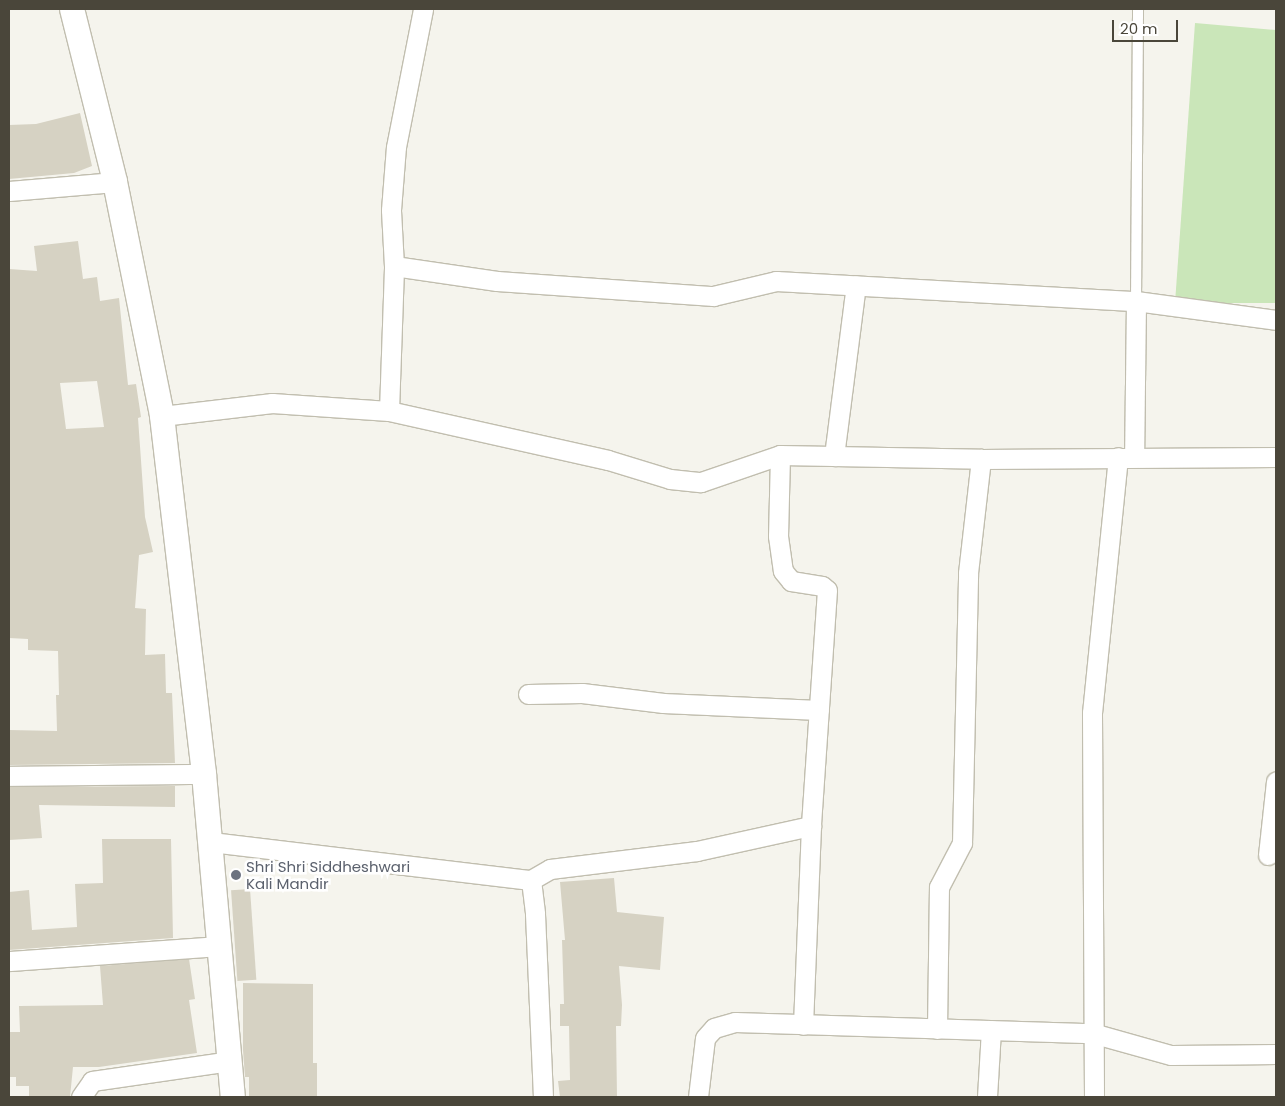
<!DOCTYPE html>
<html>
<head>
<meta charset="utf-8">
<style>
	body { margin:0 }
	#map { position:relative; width:1285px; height:1106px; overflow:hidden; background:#f5f4ed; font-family:Poppins,sans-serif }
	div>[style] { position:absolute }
	.green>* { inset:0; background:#cae6b9 }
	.building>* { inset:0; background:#d6d2c3; transform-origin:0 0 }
	.roads { filter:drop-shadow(1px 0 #c1beaf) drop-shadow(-1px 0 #c1beaf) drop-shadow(0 1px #c1beaf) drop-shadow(0 -1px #c1beaf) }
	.service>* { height:10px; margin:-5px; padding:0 5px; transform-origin:5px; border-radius:5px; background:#fff }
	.minor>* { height:19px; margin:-9.5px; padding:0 9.5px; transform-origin:9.5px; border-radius:9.5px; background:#fff }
	.tertiary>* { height:24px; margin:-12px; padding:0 12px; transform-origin:12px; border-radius:12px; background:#fff }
	.dots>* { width:14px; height:14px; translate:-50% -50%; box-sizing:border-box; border:2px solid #fff; border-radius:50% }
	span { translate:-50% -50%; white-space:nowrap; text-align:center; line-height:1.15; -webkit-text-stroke:5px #fff; paint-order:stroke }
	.worship-label { font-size:15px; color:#5b616d }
	.left { translate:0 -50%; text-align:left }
	.frame { position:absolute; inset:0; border:10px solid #4a463a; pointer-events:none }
	.scale { position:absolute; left:1112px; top:20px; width:66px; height:22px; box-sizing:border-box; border:2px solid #4a463a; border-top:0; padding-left:6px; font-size:15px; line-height:18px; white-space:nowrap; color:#4a463a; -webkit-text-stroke:4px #fff; paint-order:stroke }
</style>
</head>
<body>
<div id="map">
	<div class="green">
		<div style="clip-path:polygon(1195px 23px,1276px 30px,1276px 303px,1175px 303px)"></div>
	</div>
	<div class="building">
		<div style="clip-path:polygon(80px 113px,92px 166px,74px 173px,9px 179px,9px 125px,36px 124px)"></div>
		<div style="clip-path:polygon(evenodd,78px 241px,83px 279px,97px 277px,100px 301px,119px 298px,128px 385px,136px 384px,141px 417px,138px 418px,145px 517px,153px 552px,139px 555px,135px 608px,146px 609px,145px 655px,165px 654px,166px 693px,172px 693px,175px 763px,9px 765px,9px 730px,57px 731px,56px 695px,59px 695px,58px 651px,28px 650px,28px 639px,9px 638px,9px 269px,37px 271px,34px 246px,78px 241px,97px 381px,104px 427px,66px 429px,60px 383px,97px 381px)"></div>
		<div style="clip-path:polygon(175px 786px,175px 807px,39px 805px,42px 838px,9px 840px,9px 787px)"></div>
		<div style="clip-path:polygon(102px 839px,171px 839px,173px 938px,9px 950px,9px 892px,29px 890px,32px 930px,77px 927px,75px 884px,103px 883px)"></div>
		<div style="clip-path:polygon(614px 878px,617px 912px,664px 917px,660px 970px,619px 966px,622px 1005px,621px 1026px,616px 1026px,617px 1097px,560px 1097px,558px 1081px,570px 1080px,569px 1026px,560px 1026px,560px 1004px,564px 1004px,562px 940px,565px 940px,560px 882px)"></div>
		<div style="left:250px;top:889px;width:91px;height:19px;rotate:86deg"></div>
		<div style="clip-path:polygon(189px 959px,195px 999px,189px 1000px,197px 1053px,99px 1067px,73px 1067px,70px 1097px,29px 1097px,29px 1086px,16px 1086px,16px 1077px,9px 1077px,9px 1032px,20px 1032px,19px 1006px,103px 1005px,100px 966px)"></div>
		<div style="clip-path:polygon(243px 983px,313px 984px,313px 1063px,317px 1063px,317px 1097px,249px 1097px,249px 1077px,245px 1077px,243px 1050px)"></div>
	</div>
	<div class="roads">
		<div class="service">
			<div style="left:1136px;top:301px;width:292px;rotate:-89.6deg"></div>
		</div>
		<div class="minor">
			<div style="left:9px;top:191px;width:106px;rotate:-4.9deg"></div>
			<div style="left:394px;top:266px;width:104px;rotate:8.3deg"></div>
			<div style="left:497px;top:281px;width:217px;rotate:4deg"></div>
			<div style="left:713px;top:296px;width:65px;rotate:-13.4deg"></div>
			<div style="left:776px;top:281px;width:361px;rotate:3.2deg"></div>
			<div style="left:1136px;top:301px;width:156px;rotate:90.7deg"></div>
			<div style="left:1136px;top:301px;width:141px;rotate:7.7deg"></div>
			<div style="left:389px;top:411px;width:145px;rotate:-88deg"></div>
			<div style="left:394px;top:266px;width:56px;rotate:-93.1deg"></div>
			<div style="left:391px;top:210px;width:63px;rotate:-85.5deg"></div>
			<div style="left:396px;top:147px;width:141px;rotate:-78.9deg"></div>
			<div style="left:162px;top:416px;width:111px;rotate:-6.7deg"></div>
			<div style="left:272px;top:403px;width:117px;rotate:3.9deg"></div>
			<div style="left:389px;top:411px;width:224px;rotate:12.6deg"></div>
			<div style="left:608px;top:460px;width:65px;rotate:17deg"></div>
			<div style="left:670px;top:479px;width:31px;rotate:6deg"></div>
			<div style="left:701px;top:482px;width:83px;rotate:-18.9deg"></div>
			<div style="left:780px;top:455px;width:201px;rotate:1.1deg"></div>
			<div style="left:981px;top:459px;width:295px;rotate:-0.4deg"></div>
			<div style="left:780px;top:455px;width:81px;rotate:91.4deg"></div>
			<div style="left:778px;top:536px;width:35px;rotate:82deg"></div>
			<div style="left:783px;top:571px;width:13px;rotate:51deg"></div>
			<div style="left:791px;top:581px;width:31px;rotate:9deg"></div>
			<div style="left:822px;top:586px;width:6px;rotate:39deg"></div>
			<div style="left:827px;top:590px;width:237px;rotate:93.9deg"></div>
			<div style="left:811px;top:826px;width:199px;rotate:92.3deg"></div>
			<div style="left:834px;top:456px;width:172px;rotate:-82.7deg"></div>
			<div style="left:528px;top:694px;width:54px;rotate:-1.1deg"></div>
			<div style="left:582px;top:693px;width:82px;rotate:7deg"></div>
			<div style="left:663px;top:703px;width:156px;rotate:2.6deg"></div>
			<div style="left:9px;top:776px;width:195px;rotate:-0.6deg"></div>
			<div style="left:211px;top:842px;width:322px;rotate:6.8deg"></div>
			<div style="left:531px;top:880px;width:22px;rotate:-30deg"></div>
			<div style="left:550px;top:869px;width:148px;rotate:-7deg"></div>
			<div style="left:697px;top:851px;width:117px;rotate:-12.4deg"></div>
			<div style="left:1268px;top:855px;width:74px;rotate:-83.8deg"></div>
			<div style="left:531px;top:880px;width:34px;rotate:83deg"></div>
			<div style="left:535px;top:914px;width:183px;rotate:87.5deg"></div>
			<div style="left:9px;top:961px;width:212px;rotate:-4.1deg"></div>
			<div style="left:937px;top:1029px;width:142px;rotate:-89.2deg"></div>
			<div style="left:939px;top:887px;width:50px;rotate:-62.4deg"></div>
			<div style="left:962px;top:843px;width:270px;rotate:-88.7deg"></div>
			<div style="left:968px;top:573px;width:115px;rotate:-83.5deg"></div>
			<div style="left:81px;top:1097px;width:19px;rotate:-55deg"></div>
			<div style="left:92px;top:1081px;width:139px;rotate:-8.2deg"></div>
			<div style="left:698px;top:1097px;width:59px;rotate:-83.2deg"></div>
			<div style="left:705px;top:1038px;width:13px;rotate:-48deg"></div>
			<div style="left:714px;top:1028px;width:22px;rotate:-16deg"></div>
			<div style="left:735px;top:1022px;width:357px;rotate:1.8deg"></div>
			<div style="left:1092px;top:1033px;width:82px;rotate:15.6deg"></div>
			<div style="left:1171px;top:1055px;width:105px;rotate:-0.5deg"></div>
			<div style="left:987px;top:1097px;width:67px;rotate:-86.6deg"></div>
			<div style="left:1094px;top:1097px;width:384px;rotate:-90.3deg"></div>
			<div style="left:1092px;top:713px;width:257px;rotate:-84.2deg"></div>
		</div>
		<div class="tertiary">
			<div style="left:72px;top:9px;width:178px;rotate:76deg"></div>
			<div style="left:115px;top:182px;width:239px;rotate:78.6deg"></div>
			<div style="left:162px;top:416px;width:360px;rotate:83.3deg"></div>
			<div style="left:204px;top:774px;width:324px;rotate:84.9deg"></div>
		</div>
	</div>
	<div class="dots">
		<div style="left:236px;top:875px;background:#6b7280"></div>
	</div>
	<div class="worship-label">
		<span class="left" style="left:246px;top:875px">Shri Shri Siddheshwari<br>Kali Mandir</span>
	</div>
	<div class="frame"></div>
	<div class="scale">20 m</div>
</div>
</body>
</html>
